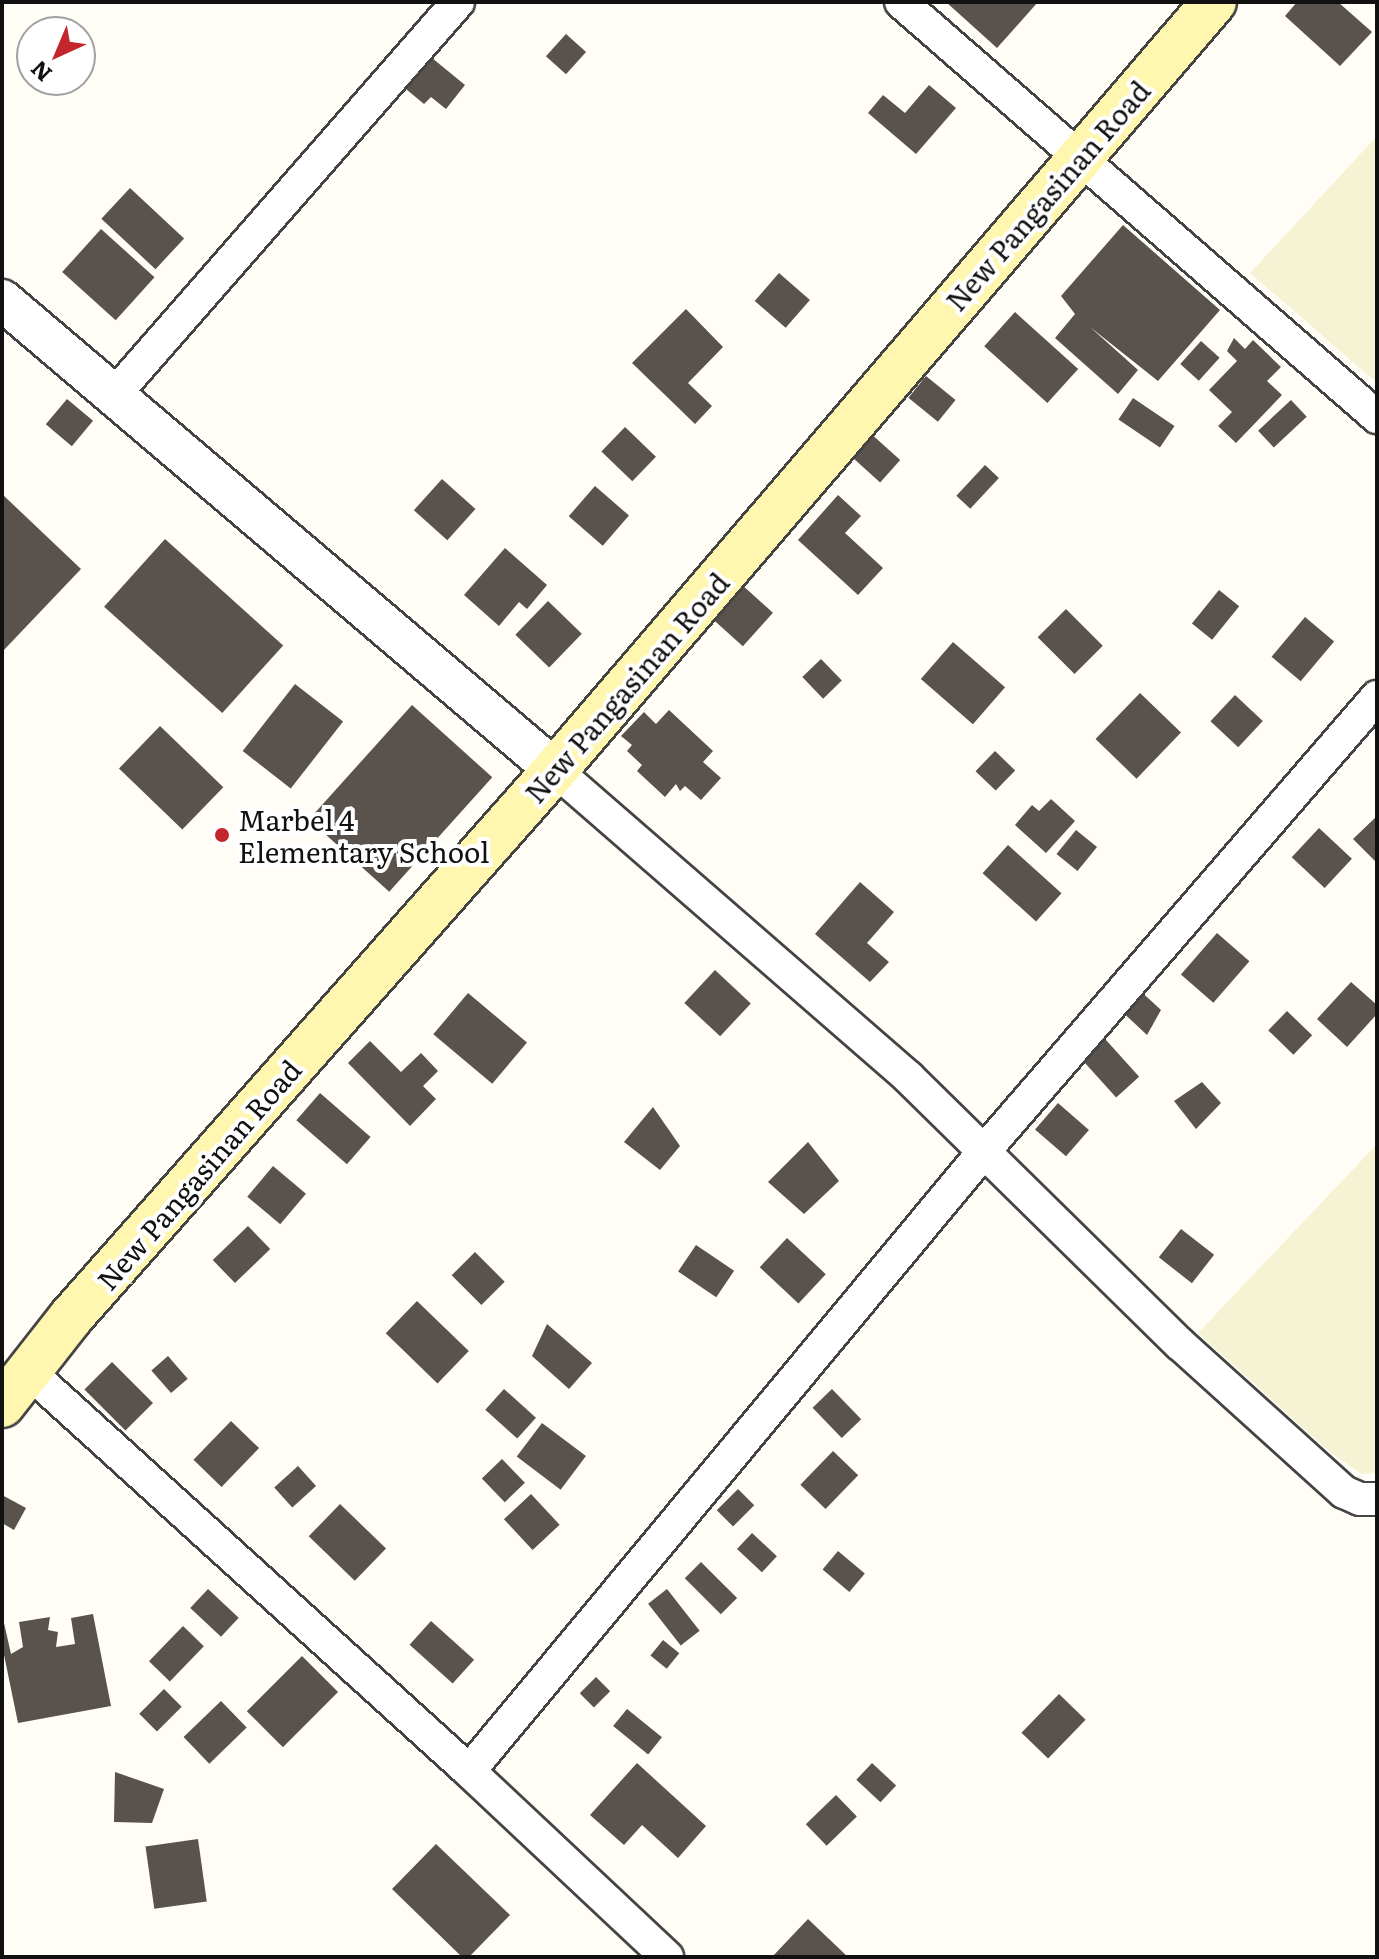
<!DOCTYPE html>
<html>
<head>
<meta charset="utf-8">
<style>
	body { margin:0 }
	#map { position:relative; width:1379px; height:1959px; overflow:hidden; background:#fffdf5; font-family:Literata,serif }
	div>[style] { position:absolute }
	.farmland>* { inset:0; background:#f6f3d4 }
	.building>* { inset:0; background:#5a524d; transform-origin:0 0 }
	.roads { filter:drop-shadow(2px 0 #444) drop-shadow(-2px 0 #444) drop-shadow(0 2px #444) drop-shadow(0 -2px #444) }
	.minor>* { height:32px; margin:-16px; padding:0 16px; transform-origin:16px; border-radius:16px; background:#fff }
	.tertiary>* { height:40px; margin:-20px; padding:0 20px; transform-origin:20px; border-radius:20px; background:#fff }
	.secondary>* { height:44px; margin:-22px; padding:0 22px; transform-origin:22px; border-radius:22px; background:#fff6b0 }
	.dots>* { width:22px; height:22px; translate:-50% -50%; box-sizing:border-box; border:4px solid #fff; border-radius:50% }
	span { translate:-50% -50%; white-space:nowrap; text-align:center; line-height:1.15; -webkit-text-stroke:8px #fff; paint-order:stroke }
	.street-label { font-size:28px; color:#111 }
	.poi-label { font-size:28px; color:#111 }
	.left { translate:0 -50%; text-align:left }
	.frame { position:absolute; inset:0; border:4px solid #111; pointer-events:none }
	.north { position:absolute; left:16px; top:16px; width:80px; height:80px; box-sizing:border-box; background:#fff; border:2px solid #a0a0a0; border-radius:50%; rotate:224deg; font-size:22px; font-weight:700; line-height:32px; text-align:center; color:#111 }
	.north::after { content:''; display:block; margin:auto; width:28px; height:36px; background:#c4262e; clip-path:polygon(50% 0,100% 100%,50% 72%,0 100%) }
</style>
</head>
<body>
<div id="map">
	<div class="farmland">
		<div style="clip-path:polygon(1377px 136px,1377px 383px,1250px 273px)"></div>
		<div style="clip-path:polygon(1377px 1144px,1377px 1473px,1362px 1474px,1331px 1453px,1198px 1333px)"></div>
	</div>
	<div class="building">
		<div style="clip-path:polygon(946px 2px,1038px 2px,997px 48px)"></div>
		<div style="clip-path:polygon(1297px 2px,1338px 2px,1372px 32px,1340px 66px,1285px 16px)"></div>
		<div style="left:566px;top:34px;width:27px;height:30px;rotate:42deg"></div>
		<div style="clip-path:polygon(421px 49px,465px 85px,446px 109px,431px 97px,424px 104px,395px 80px)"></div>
		<div style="clip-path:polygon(929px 85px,956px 108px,916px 154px,868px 113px,883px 95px,905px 113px)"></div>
		<div style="left:130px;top:188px;width:74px;height:42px;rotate:43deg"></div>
		<div style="clip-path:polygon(1123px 225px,1220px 310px,1158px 381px,1090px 327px,1138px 370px,1118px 394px,1055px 338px,1075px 314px,1061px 296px)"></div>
		<div style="left:101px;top:229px;width:72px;height:58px;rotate:42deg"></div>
		<div style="left:779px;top:273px;width:41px;height:37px;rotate:41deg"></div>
		<div style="clip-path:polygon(686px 309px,723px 347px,688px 383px,712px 406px,695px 424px,632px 363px)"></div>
		<div style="left:1015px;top:312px;width:85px;height:46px;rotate:42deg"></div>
		<div style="clip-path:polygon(1234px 338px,1245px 349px,1253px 340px,1281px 367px,1267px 381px,1282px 395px,1236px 443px,1218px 426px,1232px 412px,1209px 390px,1237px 361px,1227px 351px)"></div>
		<div style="left:1201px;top:341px;width:25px;height:31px;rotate:42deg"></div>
		<div style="left:926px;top:376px;width:38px;height:28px;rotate:39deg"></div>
		<div style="left:1133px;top:398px;width:50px;height:26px;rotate:34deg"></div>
		<div style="left:67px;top:399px;width:34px;height:33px;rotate:40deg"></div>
		<div style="left:1291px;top:400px;width:23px;height:45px;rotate:47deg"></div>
		<div style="left:625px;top:427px;width:43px;height:34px;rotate:44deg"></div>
		<div style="left:869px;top:432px;width:42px;height:30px;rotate:42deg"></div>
		<div style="left:985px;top:465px;width:19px;height:42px;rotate:43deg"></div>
		<div style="left:442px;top:479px;width:45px;height:42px;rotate:42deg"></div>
		<div style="left:595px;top:486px;width:45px;height:40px;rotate:41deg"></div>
		<div style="clip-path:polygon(2px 494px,81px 569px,2px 652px)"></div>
		<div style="clip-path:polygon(838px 495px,861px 516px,845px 533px,883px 568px,858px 595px,798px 540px)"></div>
		<div style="left:165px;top:539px;width:159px;height:91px;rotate:42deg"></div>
		<div style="clip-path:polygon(505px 548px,547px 585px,527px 609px,519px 602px,499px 626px,464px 595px)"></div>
		<div style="left:741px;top:584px;width:43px;height:45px;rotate:42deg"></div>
		<div style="left:1219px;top:590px;width:26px;height:43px;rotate:39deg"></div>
		<div style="left:548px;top:601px;width:47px;height:47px;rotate:44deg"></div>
		<div style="left:1066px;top:609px;width:52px;height:40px;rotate:45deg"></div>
		<div style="left:1305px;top:617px;width:38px;height:52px;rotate:40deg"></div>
		<div style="left:953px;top:642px;width:69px;height:49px;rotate:41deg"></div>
		<div style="left:821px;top:659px;width:30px;height:26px;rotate:46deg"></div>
		<div style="left:295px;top:684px;width:61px;height:85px;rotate:38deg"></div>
		<div style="left:1140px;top:693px;width:57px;height:64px;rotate:44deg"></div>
		<div style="left:1235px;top:695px;width:38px;height:36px;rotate:43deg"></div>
		<div style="left:412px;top:705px;width:108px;height:154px;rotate:42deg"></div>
		<div style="clip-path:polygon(669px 710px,713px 751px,703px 762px,721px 778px,701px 800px,685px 786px,680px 791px,676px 784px,665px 797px,637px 771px,642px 765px,627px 751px,632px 745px,621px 736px,644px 712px,656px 724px)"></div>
		<div style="left:160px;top:726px;width:88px;height:59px;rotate:44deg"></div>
		<div style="left:995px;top:751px;width:28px;height:28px;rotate:44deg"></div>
		<div style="clip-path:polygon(1051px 799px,1075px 821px,1046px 853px,1015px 825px,1032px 805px,1039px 811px)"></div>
		<div style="clip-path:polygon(1377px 816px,1377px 863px,1353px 839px)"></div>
		<div style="left:1319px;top:828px;width:45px;height:40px;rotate:43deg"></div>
		<div style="left:1076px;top:830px;width:27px;height:31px;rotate:39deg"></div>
		<div style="left:1008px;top:845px;width:72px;height:38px;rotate:42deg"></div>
		<div style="clip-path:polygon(860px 882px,894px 912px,867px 943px,889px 962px,870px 982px,815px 934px)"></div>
		<div style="left:1217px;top:933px;width:43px;height:55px;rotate:41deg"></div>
		<div style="left:715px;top:970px;width:49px;height:45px;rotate:43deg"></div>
		<div style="clip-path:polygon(1351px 982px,1377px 1005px,1377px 1014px,1347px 1047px,1317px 1019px)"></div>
		<div style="clip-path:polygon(1135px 986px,1161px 1010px,1147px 1035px,1116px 1006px)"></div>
		<div style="left:468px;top:993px;width:77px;height:54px;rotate:40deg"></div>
		<div style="left:1287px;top:1011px;width:35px;height:27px;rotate:44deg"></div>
		<div style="left:1097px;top:1030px;width:63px;height:31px;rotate:48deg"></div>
		<div style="clip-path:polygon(370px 1041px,401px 1072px,421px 1053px,438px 1071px,423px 1086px,436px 1099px,410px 1126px,348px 1063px)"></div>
		<div style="clip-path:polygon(1202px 1082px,1221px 1103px,1196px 1129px,1174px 1101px)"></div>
		<div style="left:320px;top:1093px;width:67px;height:36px;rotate:41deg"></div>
		<div style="left:1058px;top:1103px;width:41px;height:35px;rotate:41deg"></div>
		<div style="clip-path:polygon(653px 1107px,680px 1146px,660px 1170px,624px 1142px)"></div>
		<div style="clip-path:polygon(808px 1142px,839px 1181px,804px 1214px,768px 1182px)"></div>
		<div style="left:273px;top:1166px;width:43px;height:40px;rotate:40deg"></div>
		<div style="left:248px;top:1226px;width:32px;height:49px;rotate:46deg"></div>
		<div style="left:1181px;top:1229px;width:42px;height:36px;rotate:38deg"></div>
		<div style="left:787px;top:1238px;width:53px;height:40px;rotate:43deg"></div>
		<div style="left:696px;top:1245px;width:46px;height:32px;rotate:34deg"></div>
		<div style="left:475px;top:1252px;width:42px;height:33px;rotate:45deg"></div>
		<div style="left:417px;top:1301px;width:72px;height:45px;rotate:44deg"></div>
		<div style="clip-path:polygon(547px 1324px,592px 1363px,569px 1389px,532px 1356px)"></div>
		<div style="left:168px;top:1356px;width:30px;height:22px;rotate:49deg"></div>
		<div style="left:112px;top:1362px;width:58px;height:39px;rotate:45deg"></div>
		<div style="left:504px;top:1389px;width:43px;height:28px;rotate:42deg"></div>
		<div style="left:832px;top:1389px;width:42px;height:27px;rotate:46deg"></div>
		<div style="left:231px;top:1421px;width:39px;height:54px;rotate:44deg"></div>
		<div style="left:542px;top:1423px;width:55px;height:42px;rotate:37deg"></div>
		<div style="left:833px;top:1451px;width:35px;height:47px;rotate:44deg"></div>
		<div style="left:502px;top:1459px;width:33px;height:28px;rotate:46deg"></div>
		<div style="left:298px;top:1466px;width:27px;height:32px;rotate:48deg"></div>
		<div style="left:738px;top:1489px;width:23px;height:30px;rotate:45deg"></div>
		<div style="left:531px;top:1494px;width:42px;height:37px;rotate:47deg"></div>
		<div style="clip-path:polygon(2px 1495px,26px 1508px,14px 1530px,2px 1523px)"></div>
		<div style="left:340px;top:1504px;width:64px;height:45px;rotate:44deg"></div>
		<div style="left:752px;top:1533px;width:34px;height:22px;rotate:43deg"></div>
		<div style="left:838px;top:1551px;width:35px;height:24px;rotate:40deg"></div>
		<div style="left:701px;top:1562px;width:51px;height:23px;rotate:45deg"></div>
		<div style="left:208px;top:1589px;width:42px;height:26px;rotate:43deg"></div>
		<div style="left:667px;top:1589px;width:53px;height:24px;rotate:52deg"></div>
		<div style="clip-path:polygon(2px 1614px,11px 1654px,23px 1647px,19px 1622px,50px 1617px,48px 1630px,58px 1632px,56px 1647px,75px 1644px,71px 1618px,93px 1614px,111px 1706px,18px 1723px,2px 1645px)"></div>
		<div style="left:431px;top:1621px;width:58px;height:32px;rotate:42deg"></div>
		<div style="left:183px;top:1626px;width:29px;height:49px;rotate:44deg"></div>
		<div style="left:663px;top:1640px;width:21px;height:20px;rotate:39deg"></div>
		<div style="left:302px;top:1656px;width:51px;height:78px;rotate:45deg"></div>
		<div style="left:596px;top:1677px;width:20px;height:23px;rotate:45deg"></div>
		<div style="left:164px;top:1689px;width:25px;height:35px;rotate:45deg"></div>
		<div style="left:1059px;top:1694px;width:37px;height:54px;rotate:44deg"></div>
		<div style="left:221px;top:1701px;width:37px;height:52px;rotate:46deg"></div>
		<div style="left:627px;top:1709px;width:45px;height:22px;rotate:39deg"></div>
		<div style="clip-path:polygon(637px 1763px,706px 1826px,678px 1858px,642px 1825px,624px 1845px,590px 1815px)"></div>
		<div style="left:872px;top:1763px;width:33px;height:23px;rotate:43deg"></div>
		<div style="clip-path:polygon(115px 1772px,164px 1789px,152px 1823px,114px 1822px)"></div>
		<div style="left:836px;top:1795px;width:30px;height:42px;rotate:46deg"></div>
		<div style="left:198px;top:1839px;width:63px;height:53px;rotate:82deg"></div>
		<div style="clip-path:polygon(436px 1844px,510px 1915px,469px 1957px,462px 1957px,392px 1889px)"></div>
		<div style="clip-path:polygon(808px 1919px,848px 1957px,772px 1957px)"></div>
	</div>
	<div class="roads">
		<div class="minor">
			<div style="left:901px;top:2px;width:632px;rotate:41.08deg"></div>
			<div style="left:115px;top:394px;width:521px;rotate:-48.81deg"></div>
			<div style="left:555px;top:770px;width:468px;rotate:41deg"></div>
			<div style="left:908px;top:1077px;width:381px;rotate:44.5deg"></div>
			<div style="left:1180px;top:1344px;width:221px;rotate:42.1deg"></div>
			<div style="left:1344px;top:1492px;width:17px;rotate:24deg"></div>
			<div style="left:1360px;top:1499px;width:17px"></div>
			<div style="left:28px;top:1371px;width:595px;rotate:42.21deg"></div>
			<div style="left:469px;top:1771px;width:272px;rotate:43.2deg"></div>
			<div style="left:469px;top:1771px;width:809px;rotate:-50.27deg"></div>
			<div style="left:986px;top:1149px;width:598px;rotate:-49.14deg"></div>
		</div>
		<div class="tertiary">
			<div style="left:2px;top:300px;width:726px;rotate:40.36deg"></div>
		</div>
		<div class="secondary">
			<div style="left:2px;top:1405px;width:112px;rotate:-51.9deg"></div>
			<div style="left:71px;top:1317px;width:730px;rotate:-48.5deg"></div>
			<div style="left:555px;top:770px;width:1012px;rotate:-49.37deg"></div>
		</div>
	</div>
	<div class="dots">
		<div style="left:222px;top:835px;background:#c4262e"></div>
	</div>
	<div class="street-label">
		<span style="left:1047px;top:195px;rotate:-49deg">New Pangasinan Road</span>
		<span style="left:626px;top:687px;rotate:-49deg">New Pangasinan Road</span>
		<span style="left:198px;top:1174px;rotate:-49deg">New Pangasinan Road</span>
	</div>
	<div class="poi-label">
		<span class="left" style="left:238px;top:835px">Marbel 4<br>Elementary School</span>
	</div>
	<div class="frame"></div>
	<div class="north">N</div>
</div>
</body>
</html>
